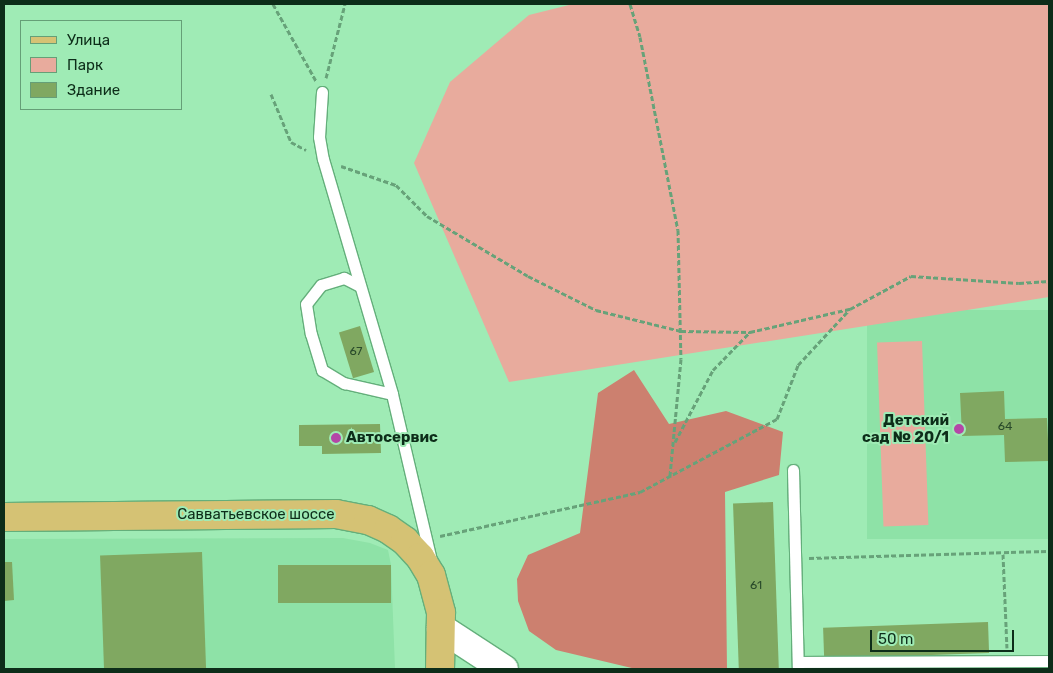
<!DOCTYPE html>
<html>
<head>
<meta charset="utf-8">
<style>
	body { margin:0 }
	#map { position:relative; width:1053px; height:673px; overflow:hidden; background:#9febb5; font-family:Rubik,sans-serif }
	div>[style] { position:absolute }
	.built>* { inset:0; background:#8ee2a7; transform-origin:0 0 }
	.green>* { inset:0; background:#e8ab9d; transform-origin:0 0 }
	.forest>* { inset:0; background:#cc806f }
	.building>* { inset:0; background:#80a861; transform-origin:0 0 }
	.path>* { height:3px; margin-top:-1.5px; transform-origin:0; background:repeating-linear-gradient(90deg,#67a279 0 5px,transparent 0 7.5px) }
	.roads { filter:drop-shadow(1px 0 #64af7b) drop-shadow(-1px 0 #64af7b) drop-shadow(0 1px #64af7b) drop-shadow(0 -1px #64af7b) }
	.service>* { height:11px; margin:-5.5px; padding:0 5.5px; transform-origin:5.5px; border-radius:5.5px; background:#fff }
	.tertiary>* { height:28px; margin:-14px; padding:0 14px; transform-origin:14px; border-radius:14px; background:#fff }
	.primary>* { height:28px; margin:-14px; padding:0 14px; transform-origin:14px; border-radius:14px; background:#d5c274 }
	.dots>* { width:14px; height:14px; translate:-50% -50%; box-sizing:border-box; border:2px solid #9febb5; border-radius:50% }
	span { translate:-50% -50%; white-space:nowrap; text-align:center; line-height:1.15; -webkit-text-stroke:4px #9febb5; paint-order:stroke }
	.number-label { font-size:12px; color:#2a4c2b }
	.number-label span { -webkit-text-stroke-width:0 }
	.poi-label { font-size:15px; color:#0d2d19; font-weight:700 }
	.right { translate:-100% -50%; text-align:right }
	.left { translate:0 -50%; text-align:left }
	.street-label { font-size:15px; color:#0d2d19 }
	.frame { position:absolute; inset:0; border:5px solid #0d2d19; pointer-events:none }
	.legend { position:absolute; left:20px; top:20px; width:162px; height:90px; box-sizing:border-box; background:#9febb5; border:1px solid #659f77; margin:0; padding:6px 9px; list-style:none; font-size:15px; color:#0d2d19 }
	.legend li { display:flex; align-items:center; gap:10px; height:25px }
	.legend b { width:25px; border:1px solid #659f77 }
	.scale { position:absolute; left:870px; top:630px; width:144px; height:22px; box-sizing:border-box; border:2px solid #0d2d19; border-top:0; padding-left:6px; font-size:15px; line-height:18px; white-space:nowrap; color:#0d2d19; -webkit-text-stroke:4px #9febb5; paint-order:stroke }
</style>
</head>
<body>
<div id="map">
	<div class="built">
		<div style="left:1049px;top:310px;width:229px;height:182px;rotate:90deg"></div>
		<div style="clip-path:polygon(343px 538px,370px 543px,388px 550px,391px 565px,395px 669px,4px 669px,4px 539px)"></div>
	</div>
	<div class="green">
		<div style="clip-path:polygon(573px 4px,1049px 4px,1049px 297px,509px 382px,414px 163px,450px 82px,529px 15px)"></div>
		<div style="left:922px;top:341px;width:184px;height:45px;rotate:88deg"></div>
	</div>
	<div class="forest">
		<div style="clip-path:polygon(634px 370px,669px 424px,726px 411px,783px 432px,779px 475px,725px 492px,727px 669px,636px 669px,556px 650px,529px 631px,518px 601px,517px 579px,528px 555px,580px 533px,598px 393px)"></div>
	</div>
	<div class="building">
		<div style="left:360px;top:326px;width:48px;height:22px;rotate:73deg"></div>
		<div style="clip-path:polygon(1004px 391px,1005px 419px,1047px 418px,1049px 461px,1005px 462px,1004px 435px,962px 436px,960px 393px)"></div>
		<div style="clip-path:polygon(380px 424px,381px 453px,322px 454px,322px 446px,299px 446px,299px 425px)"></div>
		<div style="left:773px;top:502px;width:167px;height:40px;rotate:88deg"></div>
		<div style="left:202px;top:552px;width:117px;height:102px;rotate:88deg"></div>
		<div style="clip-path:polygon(4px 562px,12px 562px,14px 600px,4px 601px)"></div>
		<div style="left:391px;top:565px;width:38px;height:113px;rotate:90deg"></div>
		<div style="left:988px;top:622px;width:31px;height:165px;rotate:88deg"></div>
	</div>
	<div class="path">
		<div style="left:273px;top:4px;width:88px;rotate:60.8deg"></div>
		<div style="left:630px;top:4px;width:34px;rotate:73deg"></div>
		<div style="left:640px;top:37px;width:197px;rotate:78.9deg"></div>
		<div style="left:678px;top:230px;width:129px;rotate:88.7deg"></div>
		<div style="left:681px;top:359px;width:118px;rotate:95.4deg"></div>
		<div style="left:326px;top:78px;width:76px;rotate:-75.6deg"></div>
		<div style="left:271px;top:94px;width:52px;rotate:67.4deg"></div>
		<div style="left:291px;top:142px;width:17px;rotate:28deg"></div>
		<div style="left:341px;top:166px;width:58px;rotate:19.1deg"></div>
		<div style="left:396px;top:185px;width:44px;rotate:45deg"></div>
		<div style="left:427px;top:216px;width:117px;rotate:30.7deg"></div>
		<div style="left:528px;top:276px;width:76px;rotate:26.6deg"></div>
		<div style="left:596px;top:310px;width:88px;rotate:13.9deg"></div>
		<div style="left:681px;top:331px;width:69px;rotate:0.8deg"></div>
		<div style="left:675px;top:442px;width:81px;rotate:-62.2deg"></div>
		<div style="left:713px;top:370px;width:53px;rotate:-45.8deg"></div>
		<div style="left:750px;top:332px;width:103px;rotate:-13deg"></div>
		<div style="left:850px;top:309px;width:69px;rotate:-28.4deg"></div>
		<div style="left:911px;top:276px;width:108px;rotate:3.7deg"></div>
		<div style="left:1019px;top:283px;width:30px;rotate:-4deg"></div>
		<div style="left:440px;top:536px;width:205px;rotate:-12.4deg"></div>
		<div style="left:640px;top:492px;width:155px;rotate:-28.1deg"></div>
		<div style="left:777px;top:419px;width:58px;rotate:-68.7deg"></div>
		<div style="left:798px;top:365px;width:76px;rotate:-47.1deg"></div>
		<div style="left:1003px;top:554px;width:94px;rotate:87.6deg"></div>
		<div style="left:809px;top:558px;width:240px;rotate:-1.7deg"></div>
	</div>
	<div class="roads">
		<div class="service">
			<div style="left:322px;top:92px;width:45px;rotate:93.8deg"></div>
			<div style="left:319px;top:137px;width:22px;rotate:80deg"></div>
			<div style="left:323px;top:159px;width:245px;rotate:73.6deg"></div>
			<div style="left:392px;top:394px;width:171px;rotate:76.8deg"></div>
			<div style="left:360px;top:286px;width:18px;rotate:-153deg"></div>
			<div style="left:344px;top:278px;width:24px;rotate:163deg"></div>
			<div style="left:321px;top:285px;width:24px;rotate:128deg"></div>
			<div style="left:306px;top:304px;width:30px;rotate:81deg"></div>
			<div style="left:311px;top:334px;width:38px;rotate:73deg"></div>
			<div style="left:322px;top:370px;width:26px;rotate:31deg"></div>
			<div style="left:344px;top:383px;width:49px;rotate:12.9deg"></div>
			<div style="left:793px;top:470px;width:199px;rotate:88.6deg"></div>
			<div style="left:798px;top:662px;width:251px;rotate:-0.2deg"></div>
		</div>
		<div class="tertiary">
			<div style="left:441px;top:628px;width:75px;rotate:33.1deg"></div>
		</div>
		<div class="primary">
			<div style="left:4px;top:517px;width:332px;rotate:-0.5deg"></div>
			<div style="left:336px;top:514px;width:33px;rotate:11deg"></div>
			<div style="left:368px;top:520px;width:22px;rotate:24deg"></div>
			<div style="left:388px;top:529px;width:21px;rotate:35deg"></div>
			<div style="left:405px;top:541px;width:22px;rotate:47deg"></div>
			<div style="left:420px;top:557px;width:21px;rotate:59deg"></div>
			<div style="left:431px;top:575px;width:39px;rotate:75deg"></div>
			<div style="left:441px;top:613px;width:56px;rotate:91deg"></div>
		</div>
	</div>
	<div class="dots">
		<div style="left:959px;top:429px;background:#b447a7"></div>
		<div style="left:336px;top:438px;background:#b447a7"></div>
	</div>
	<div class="number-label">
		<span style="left:356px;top:352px">67</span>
		<span style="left:1005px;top:427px">64</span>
		<span style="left:756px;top:586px">61</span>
	</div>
	<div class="poi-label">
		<span class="right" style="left:949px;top:429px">Детский<br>сад № 20/1</span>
		<span class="left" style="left:346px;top:438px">Автосервис</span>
	</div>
	<div class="street-label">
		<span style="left:256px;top:515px">Савватьевское шоссе</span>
	</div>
	<div class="frame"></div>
	<ul class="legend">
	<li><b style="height:6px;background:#d5c274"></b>Улица</li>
	<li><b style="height:14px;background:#e8ab9d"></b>Парк</li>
	<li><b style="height:14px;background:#80a861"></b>Здание</li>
	</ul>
	<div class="scale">50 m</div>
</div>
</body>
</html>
